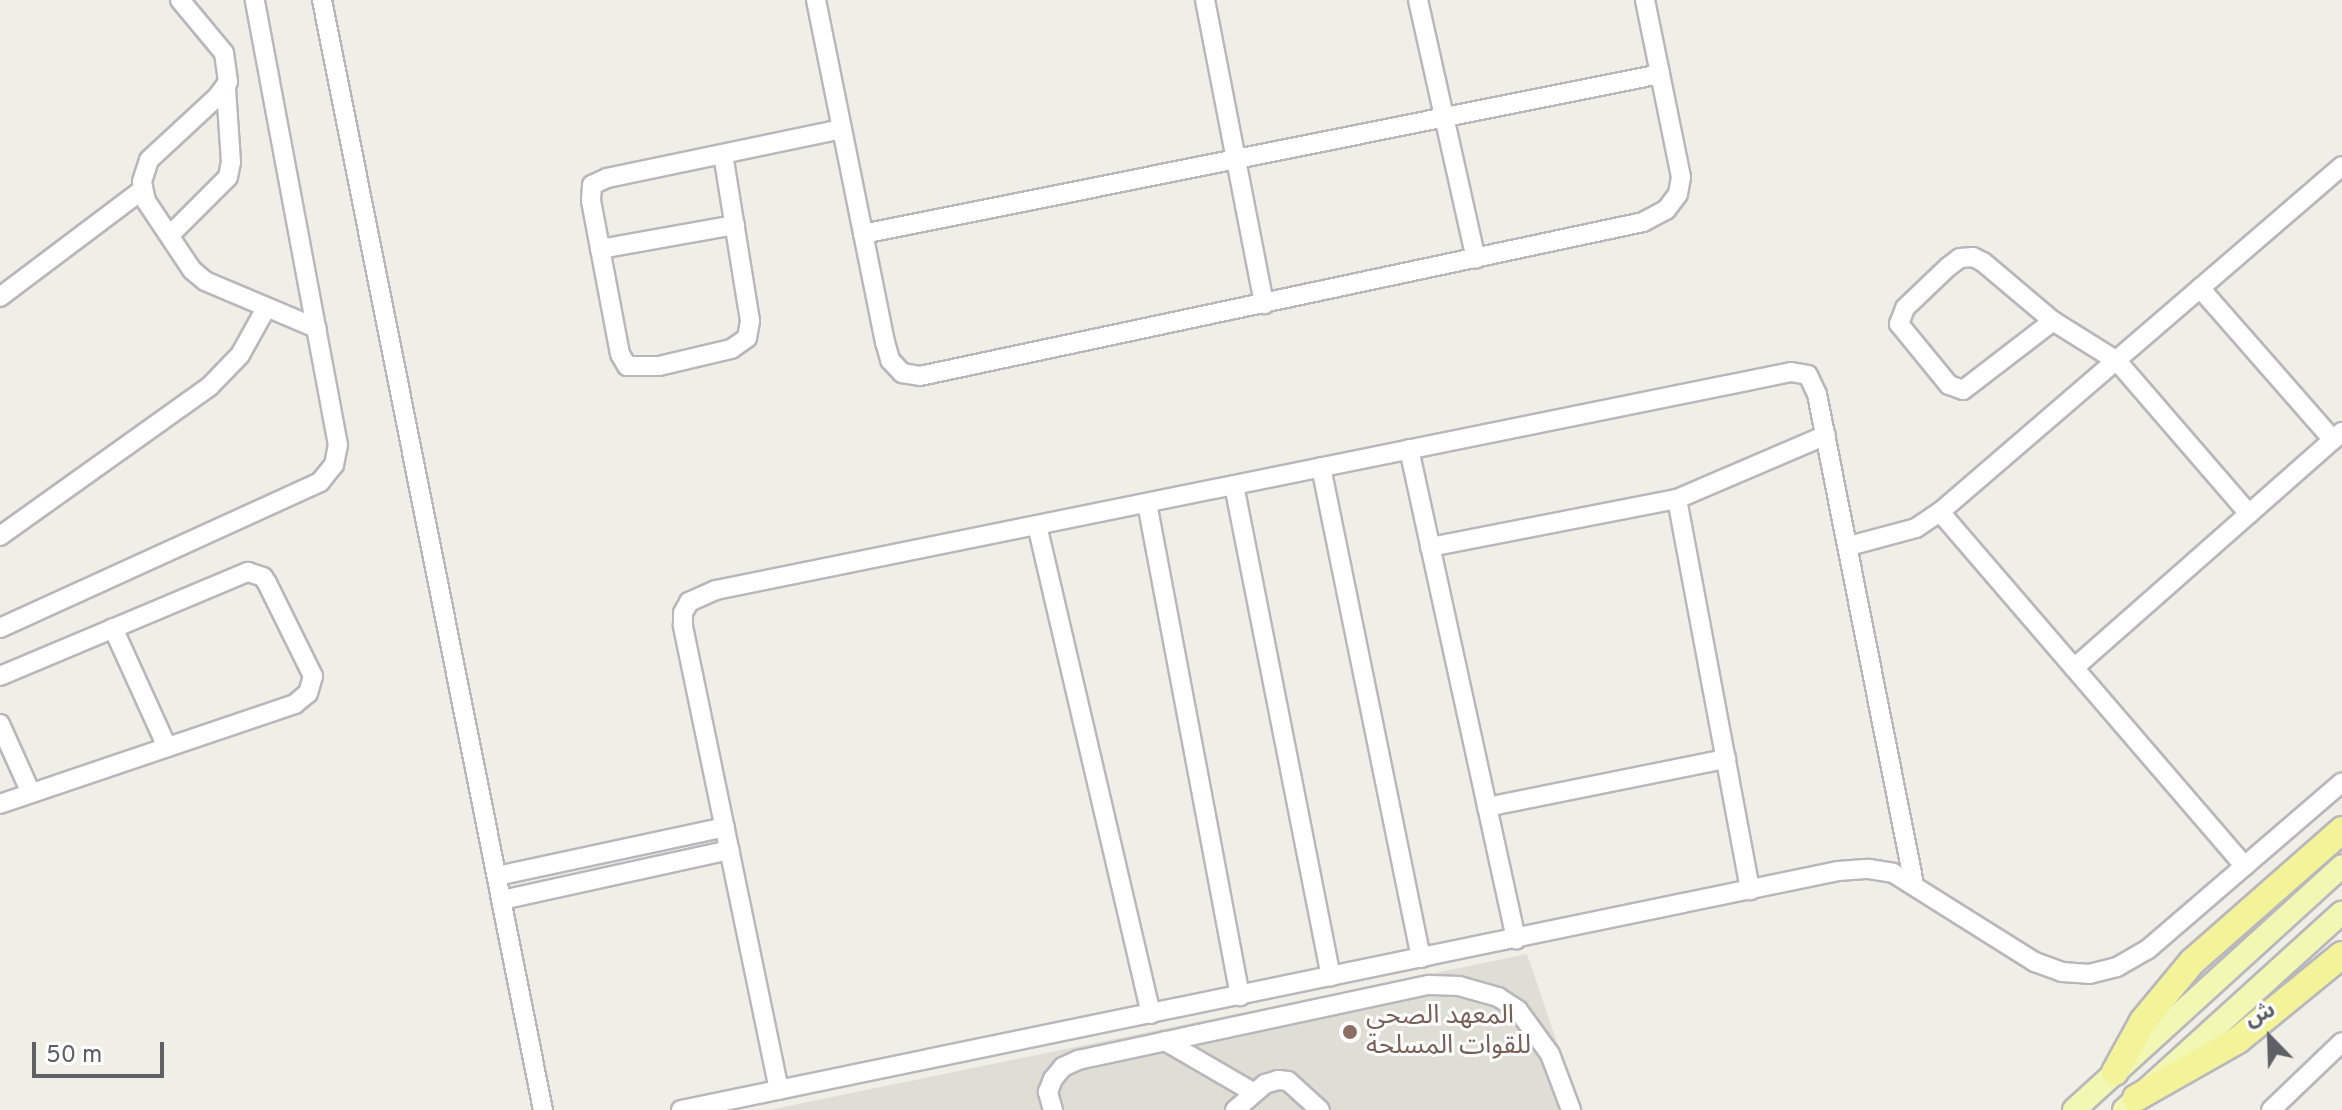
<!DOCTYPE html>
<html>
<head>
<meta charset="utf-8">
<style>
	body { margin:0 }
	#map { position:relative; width:2342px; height:1110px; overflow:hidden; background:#efefe7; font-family:Overpass,"Noto Sans Arabic",sans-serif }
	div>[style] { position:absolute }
	.education>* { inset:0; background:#dfded5 }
	.roads { filter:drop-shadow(2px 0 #b7b7bc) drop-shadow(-2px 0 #b7b7bc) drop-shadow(0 2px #b7b7bc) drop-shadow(0 -2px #b7b7bc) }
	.minor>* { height:18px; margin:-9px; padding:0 9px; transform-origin:9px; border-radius:9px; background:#fff }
	.major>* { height:22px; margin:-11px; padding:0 11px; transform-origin:11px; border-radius:11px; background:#f2f8b3 }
	.highway>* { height:26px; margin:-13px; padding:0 13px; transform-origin:13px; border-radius:13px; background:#f3f399 }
	.dots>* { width:22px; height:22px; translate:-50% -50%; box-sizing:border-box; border:4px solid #fff; border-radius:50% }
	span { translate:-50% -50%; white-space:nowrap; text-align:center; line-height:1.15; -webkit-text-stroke:6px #fff; paint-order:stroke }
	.education-label { font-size:26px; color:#785e54 }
	.left { translate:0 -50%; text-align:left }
	.north { position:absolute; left:2230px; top:998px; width:80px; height:80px; -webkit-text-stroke:6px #fff; paint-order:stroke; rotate:337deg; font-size:22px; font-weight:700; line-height:32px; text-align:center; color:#5e6065 }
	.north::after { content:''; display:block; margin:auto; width:28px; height:36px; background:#5e6065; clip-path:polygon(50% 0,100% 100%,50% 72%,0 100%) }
	.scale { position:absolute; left:32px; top:1042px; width:132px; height:36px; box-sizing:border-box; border:4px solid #5e6065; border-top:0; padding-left:10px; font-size:24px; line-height:28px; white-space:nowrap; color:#5e6065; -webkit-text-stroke:6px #fff; paint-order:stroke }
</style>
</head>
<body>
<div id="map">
	<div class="education">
		<div style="clip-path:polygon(1527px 954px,1580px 1110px,769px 1110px)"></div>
	</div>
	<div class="roads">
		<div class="minor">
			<div style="left:180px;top:0;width:69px;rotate:50.3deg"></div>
			<div style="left:224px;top:53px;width:29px;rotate:82deg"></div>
			<div style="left:228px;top:82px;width:17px;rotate:126deg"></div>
			<div style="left:218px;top:96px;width:94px;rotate:137.2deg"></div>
			<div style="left:149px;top:160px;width:23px;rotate:108deg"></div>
			<div style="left:142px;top:182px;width:19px;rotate:78deg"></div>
			<div style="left:146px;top:201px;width:83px;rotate:56.3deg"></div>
			<div style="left:192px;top:270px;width:17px;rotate:40deg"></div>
			<div style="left:205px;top:281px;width:121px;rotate:22.9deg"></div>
			<div style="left:322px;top:0;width:1132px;rotate:78.74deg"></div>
			<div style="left:816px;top:0;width:349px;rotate:78.6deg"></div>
			<div style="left:885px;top:342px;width:19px;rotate:74deg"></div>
			<div style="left:890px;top:360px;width:18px;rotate:47deg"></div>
			<div style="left:902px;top:373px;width:18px;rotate:9deg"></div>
			<div style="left:920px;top:376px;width:739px;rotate:-12.02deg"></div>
			<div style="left:1643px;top:222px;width:26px;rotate:-28deg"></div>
			<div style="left:1666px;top:210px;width:20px;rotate:-53deg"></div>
			<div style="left:1678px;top:194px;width:17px;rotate:-80deg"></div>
			<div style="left:1681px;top:177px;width:181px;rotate:-101.5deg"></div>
			<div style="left:1205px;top:0;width:310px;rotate:79deg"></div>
			<div style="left:1418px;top:0;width:265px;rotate:77.4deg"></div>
			<div style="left:723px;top:154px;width:169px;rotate:80.8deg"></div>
			<div style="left:750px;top:321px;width:17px;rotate:100deg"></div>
			<div style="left:747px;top:338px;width:19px;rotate:145deg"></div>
			<div style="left:731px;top:349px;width:74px;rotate:166.7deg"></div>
			<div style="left:659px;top:366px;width:32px;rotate:180deg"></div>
			<div style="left:627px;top:366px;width:14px;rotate:-120deg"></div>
			<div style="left:620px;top:354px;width:157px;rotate:-100.7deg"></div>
			<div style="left:591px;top:200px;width:15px;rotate:-86deg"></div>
			<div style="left:592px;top:185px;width:17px;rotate:-25deg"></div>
			<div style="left:607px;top:178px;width:240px;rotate:-11.8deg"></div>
			<div style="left:863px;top:234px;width:813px;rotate:-11.35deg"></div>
			<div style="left:170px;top:235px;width:82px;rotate:-45deg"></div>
			<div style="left:228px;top:177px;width:15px;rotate:-79deg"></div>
			<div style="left:231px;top:162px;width:73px;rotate:-93.9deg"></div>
			<div style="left:600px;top:249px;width:137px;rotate:-10.1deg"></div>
			<div style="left:2200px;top:288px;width:202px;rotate:48.8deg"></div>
			<div style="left:0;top:297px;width:178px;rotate:-37deg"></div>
			<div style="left:2053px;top:321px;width:113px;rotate:142.5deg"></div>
			<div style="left:1963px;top:390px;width:15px;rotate:-160deg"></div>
			<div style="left:1949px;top:385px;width:79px;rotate:-129.3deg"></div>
			<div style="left:1899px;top:324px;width:17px;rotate:-69deg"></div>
			<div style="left:1905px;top:308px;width:59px;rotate:-43.6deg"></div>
			<div style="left:1948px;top:267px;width:15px;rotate:-37deg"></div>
			<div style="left:1960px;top:258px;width:13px;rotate:-4deg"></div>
			<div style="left:1973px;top:257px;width:11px;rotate:27deg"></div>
			<div style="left:1983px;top:262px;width:92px;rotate:40.1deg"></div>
			<div style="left:2053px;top:321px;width:75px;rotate:32deg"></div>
			<div style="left:2117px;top:361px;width:202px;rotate:49.2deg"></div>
			<div style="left:1409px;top:449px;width:502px;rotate:77.68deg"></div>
			<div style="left:1321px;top:467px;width:501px;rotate:78.49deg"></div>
			<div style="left:1234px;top:485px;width:501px;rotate:78.85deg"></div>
			<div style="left:1677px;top:499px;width:398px;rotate:79.4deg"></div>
			<div style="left:1147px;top:503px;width:502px;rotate:79.32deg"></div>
			<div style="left:1940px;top:512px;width:467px;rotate:49.3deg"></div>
			<div style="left:1037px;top:525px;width:502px;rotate:76.88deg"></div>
			<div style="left:0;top:536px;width:258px;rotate:-35.5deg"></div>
			<div style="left:210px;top:386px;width:43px;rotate:-45.9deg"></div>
			<div style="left:240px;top:355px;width:54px;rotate:-61deg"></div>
			<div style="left:1849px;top:546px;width:69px;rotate:-15deg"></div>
			<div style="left:1916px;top:528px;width:29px;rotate:-34deg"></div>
			<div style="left:1940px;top:512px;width:530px;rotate:-40.72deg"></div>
			<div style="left:1430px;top:547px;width:252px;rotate:-11deg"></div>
			<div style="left:1677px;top:499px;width:162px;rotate:-23.2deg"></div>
			<div style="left:0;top:628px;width:352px;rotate:-24.5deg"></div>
			<div style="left:320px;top:482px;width:22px;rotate:-51deg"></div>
			<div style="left:334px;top:465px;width:20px;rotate:-79deg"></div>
			<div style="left:338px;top:445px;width:453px;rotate:-100.6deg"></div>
			<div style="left:113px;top:628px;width:131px;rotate:65.6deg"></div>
			<div style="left:2074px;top:668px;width:357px;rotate:-41.4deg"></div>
			<div style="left:0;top:676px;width:269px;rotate:-22.8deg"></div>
			<div style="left:248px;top:572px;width:16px;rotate:18deg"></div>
			<div style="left:263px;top:577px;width:7px;rotate:56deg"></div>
			<div style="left:267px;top:583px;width:104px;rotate:63.7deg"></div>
			<div style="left:313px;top:676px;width:18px;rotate:106deg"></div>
			<div style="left:308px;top:693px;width:17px;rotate:140deg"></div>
			<div style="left:295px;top:704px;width:311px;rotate:161.3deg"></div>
			<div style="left:0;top:724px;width:76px;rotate:65.8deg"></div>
			<div style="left:1487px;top:807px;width:244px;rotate:-11.4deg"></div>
			<div style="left:497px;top:876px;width:233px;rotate:-12.1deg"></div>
			<div style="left:502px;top:900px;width:233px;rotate:-12.4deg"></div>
			<div style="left:1165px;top:1041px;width:102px;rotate:30.1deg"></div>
			<div style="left:779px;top:1090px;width:475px;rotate:-101.7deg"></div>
			<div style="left:683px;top:625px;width:12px;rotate:-90deg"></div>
			<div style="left:683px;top:613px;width:13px;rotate:-61deg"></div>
			<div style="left:689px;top:602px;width:30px;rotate:-24deg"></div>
			<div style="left:716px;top:590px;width:1097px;rotate:-11.46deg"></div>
			<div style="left:1791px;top:372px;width:17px;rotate:10deg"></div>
			<div style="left:1808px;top:375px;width:21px;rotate:65deg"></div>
			<div style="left:1817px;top:394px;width:499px;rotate:78.8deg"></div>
			<div style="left:681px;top:1110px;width:1181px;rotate:-11.67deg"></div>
			<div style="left:1838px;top:871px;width:31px;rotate:-4deg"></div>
			<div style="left:1869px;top:869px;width:24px;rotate:9deg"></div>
			<div style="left:1893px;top:873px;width:168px;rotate:32.1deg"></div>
			<div style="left:2035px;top:962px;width:29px;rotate:20deg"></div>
			<div style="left:2062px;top:972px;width:27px;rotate:4deg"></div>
			<div style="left:2089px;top:974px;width:29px;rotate:-14deg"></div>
			<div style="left:2117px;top:967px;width:34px;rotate:-30deg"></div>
			<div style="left:2147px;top:950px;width:257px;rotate:-40.7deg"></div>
			<div style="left:1053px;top:1110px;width:19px;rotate:-106deg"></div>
			<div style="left:1048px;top:1092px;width:14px;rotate:-69deg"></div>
			<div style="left:1053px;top:1079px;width:16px;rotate:-50deg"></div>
			<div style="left:1063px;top:1067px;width:17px;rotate:-25deg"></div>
			<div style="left:1078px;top:1060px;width:359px;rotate:-12.1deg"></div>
			<div style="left:1429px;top:985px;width:30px;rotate:2deg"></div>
			<div style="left:1459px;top:986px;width:41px;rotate:15.8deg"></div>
			<div style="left:1498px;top:997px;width:24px;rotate:33deg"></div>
			<div style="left:1518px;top:1010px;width:54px;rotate:54deg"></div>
			<div style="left:1550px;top:1054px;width:60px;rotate:69.4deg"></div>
			<div style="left:1235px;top:1110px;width:40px;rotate:-41deg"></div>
			<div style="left:1265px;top:1084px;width:14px;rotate:-17deg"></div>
			<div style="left:1278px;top:1080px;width:10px;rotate:6deg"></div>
			<div style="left:1288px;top:1081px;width:43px;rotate:42.2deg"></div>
			<div style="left:2271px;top:1110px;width:98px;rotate:-43.8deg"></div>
		</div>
		<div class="major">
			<div style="left:2074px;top:1110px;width:362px;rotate:-42.3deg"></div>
			<div style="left:2124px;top:1110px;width:294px;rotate:-42.2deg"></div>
		</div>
		<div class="highway">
			<div style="left:2115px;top:1072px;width:58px;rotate:-61.2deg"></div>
			<div style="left:2143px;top:1021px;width:77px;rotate:-50.3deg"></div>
			<div style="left:2192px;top:962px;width:200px;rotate:-41.3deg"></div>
			<div style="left:2136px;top:1098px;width:117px;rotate:-29.6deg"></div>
			<div style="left:2238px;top:1040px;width:134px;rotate:-39.3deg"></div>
		</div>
	</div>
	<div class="dots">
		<div style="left:1350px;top:1032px;background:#8d6e63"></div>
	</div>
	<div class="education-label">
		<span class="left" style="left:1366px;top:1032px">المعهد الصحي<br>للقوات المسلحة</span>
	</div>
	<div class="north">ش</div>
	<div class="scale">50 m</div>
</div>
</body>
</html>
